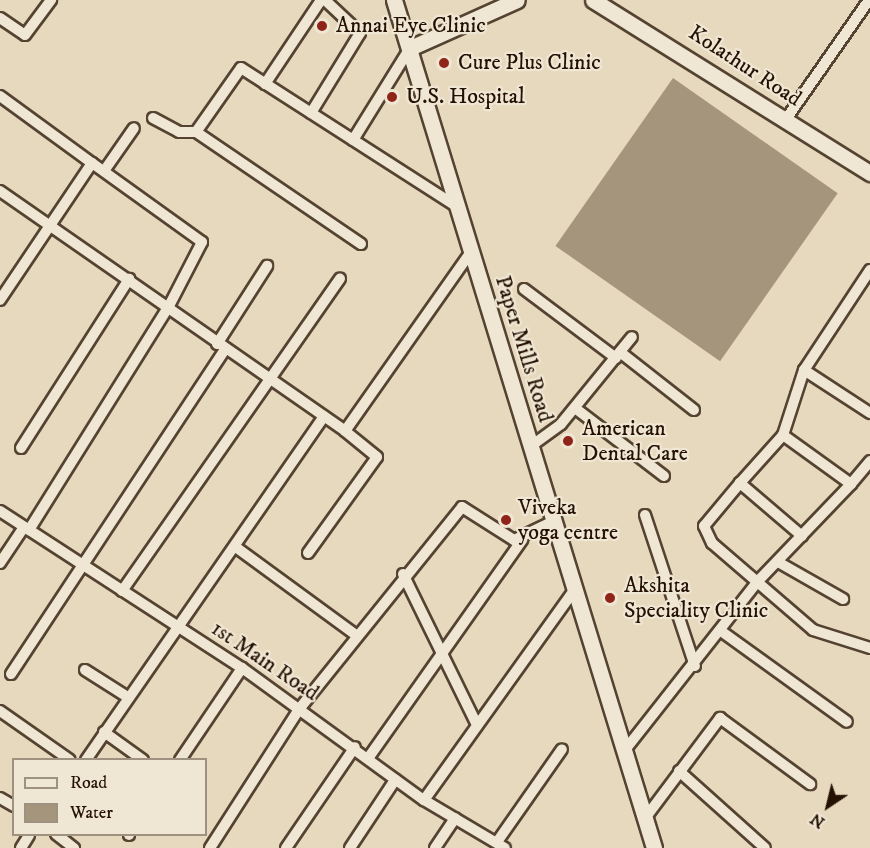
<!DOCTYPE html>
<html>
<head>
<meta charset="utf-8">
<style>
	body { margin:0 }
	#map { position:relative; width:870px; height:848px; overflow:hidden; background:#e7d9bd; font-family:"IM FELL DW Pica",serif }
	div>[style] { position:absolute }
	.water>* { inset:0; background:#a5957d; transform-origin:0 0 }
	.roads { filter:drop-shadow(2px 0 #554331) drop-shadow(-2px 0 #554331) drop-shadow(0 2px #554331) drop-shadow(0 -2px #554331) }
	.street>* { height:10px; margin:-5px; padding:0 5px; transform-origin:5px; border-radius:5px; background:#efe6d4 }
	.secondary>* { height:15px; margin:-7.5px; padding:0 7.5px; transform-origin:7.5px; border-radius:7.5px; background:#efe6d4 }
	.dots>* { width:16px; height:16px; translate:-50% -50%; box-sizing:border-box; border:3px solid #efe6d4; border-radius:50% }
	span { translate:-50% -50%; white-space:nowrap; text-align:center; line-height:1.15; -webkit-text-stroke:4.5px #efe6d4; paint-order:stroke }
	.poi-label { font-size:22px; color:#241102 }
	.left { translate:0 -50%; text-align:left }
	.street-label { font-size:22px; color:#241102 }
	.legend { position:absolute; left:12px; top:758px; width:195px; height:78px; box-sizing:border-box; background:#efe6d4; border:2px solid #9e9180; margin:0; padding:8px 10px; list-style:none; font-size:18px; color:#241102 }
	.legend li { display:flex; align-items:center; gap:12px; height:30px }
	.legend b { width:30px; border:2px solid #9e9180 }
	.north { position:absolute; left:798px; top:776px; width:60px; height:60px; -webkit-text-stroke:4px #efe6d4; paint-order:stroke; rotate:215deg; font-size:16px; font-weight:700; line-height:24px; text-align:center; color:#241102 }
	.north::after { content:''; display:block; margin:auto; width:21px; height:27px; background:#241102; clip-path:polygon(50% 0,100% 100%,50% 72%,0 100%) }
</style>
</head>
<body>
<div id="map">
	<div class="water">
		<div style="left:673px;top:78px;width:201px;height:205px;rotate:35deg"></div>
	</div>
	<div class="roads">
		<div class="street">
			<div style="left:0;top:18px;width:30px;rotate:34deg"></div>
			<div style="left:25px;top:35px;width:44px;rotate:-53.4deg"></div>
			<div style="left:265px;top:84px;width:101px;rotate:-56.3deg"></div>
			<div style="left:0;top:96px;width:114px;rotate:36.1deg"></div>
			<div style="left:92px;top:163px;width:165px;rotate:123.9deg"></div>
			<div style="left:311px;top:113px;width:94px;rotate:-58.5deg"></div>
			<div style="left:360px;top:33px;width:48px;rotate:-136.7deg"></div>
			<div style="left:153px;top:118px;width:30px;rotate:28deg"></div>
			<div style="left:179px;top:132px;width:17px"></div>
			<div style="left:786px;top:119px;width:145px;rotate:-55.1deg"></div>
			<div style="left:353px;top:140px;width:108px;rotate:-58.2deg"></div>
			<div style="left:104px;top:171px;width:52px;rotate:-55.1deg"></div>
			<div style="left:0;top:191px;width:420px;rotate:34.8deg"></div>
			<div style="left:345px;top:431px;width:219px;rotate:-54.9deg"></div>
			<div style="left:361px;top:244px;width:199px;rotate:-145.8deg"></div>
			<div style="left:196px;top:132px;width:78px;rotate:-54.9deg"></div>
			<div style="left:241px;top:68px;width:255px;rotate:32.7deg"></div>
			<div style="left:870px;top:270px;width:120px;rotate:123.4deg"></div>
			<div style="left:804px;top:370px;width:68px;rotate:107.9deg"></div>
			<div style="left:783px;top:435px;width:84px;rotate:35.8deg"></div>
			<div style="left:851px;top:484px;width:30px;rotate:-50deg"></div>
			<div style="left:524px;top:289px;width:115px;rotate:36.9deg"></div>
			<div style="left:217px;top:344px;width:93px;rotate:-57.3deg"></div>
			<div style="left:620px;top:352px;width:94px;rotate:38.1deg"></div>
			<div style="left:804px;top:370px;width:79px;rotate:33.1deg"></div>
			<div style="left:575px;top:408px;width:112px;rotate:37.4deg"></div>
			<div style="left:531px;top:446px;width:37px;rotate:-36deg"></div>
			<div style="left:561px;top:424px;width:112px;rotate:-50.8deg"></div>
			<div style="left:21px;top:448px;width:201px;rotate:-57.4deg"></div>
			<div style="left:740px;top:483px;width:64px;rotate:-48.1deg"></div>
			<div style="left:0;top:511px;width:288px;rotate:33deg"></div>
			<div style="left:242px;top:668px;width:225px;rotate:36deg"></div>
			<div style="left:424px;top:800px;width:94px;rotate:30.7deg"></div>
			<div style="left:645px;top:515px;width:159px;rotate:71.7deg"></div>
			<div style="left:29px;top:530px;width:264px;rotate:-58deg"></div>
			<div style="left:169px;top:306px;width:72px;rotate:-62.7deg"></div>
			<div style="left:202px;top:242px;width:135px;rotate:-144.3deg"></div>
			<div style="left:802px;top:536px;width:82px;rotate:-139.5deg"></div>
			<div style="left:740px;top:483px;width:56px;rotate:129.9deg"></div>
			<div style="left:704px;top:526px;width:19px;rotate:65deg"></div>
			<div style="left:712px;top:543px;width:133px;rotate:40.7deg"></div>
			<div style="left:813px;top:630px;width:60px;rotate:17.5deg"></div>
			<div style="left:237px;top:548px;width:147px;rotate:36.2deg"></div>
			<div style="left:308px;top:553px;width:118px;rotate:-54.3deg"></div>
			<div style="left:377px;top:457px;width:41px;rotate:-140.9deg"></div>
			<div style="left:778px;top:562px;width:75px;rotate:29.6deg"></div>
			<div style="left:0;top:563px;width:43px;rotate:-56.3deg"></div>
			<div style="left:403px;top:574px;width:166px;rotate:63.9deg"></div>
			<div style="left:122px;top:591px;width:381px;rotate:-55.1deg"></div>
			<div style="left:721px;top:631px;width:155px;rotate:35.8deg"></div>
			<div style="left:85px;top:670px;width:49px;rotate:32.4deg"></div>
			<div style="left:11px;top:674px;width:388px;rotate:-56.6deg"></div>
			<div style="left:0;top:711px;width:85px;rotate:35deg"></div>
			<div style="left:104px;top:732px;width:48px;rotate:35.7deg"></div>
			<div style="left:625px;top:750px;width:216px;rotate:-51.8deg"></div>
			<div style="left:759px;top:580px;width:133px;rotate:-46.2deg"></div>
			<div style="left:369px;top:757px;width:266px;rotate:-54.8deg"></div>
			<div style="left:86px;top:760px;width:418px;rotate:-55.3deg"></div>
			<div style="left:180px;top:760px;width:111px;rotate:-56deg"></div>
			<div style="left:679px;top:771px;width:115px;rotate:41.8deg"></div>
			<div style="left:0;top:798px;width:16px;rotate:30deg"></div>
			<div style="left:424px;top:800px;width:261px;rotate:-54.4deg"></div>
			<div style="left:646px;top:817px;width:124px;rotate:-53.2deg"></div>
			<div style="left:720px;top:718px;width:112px;rotate:36.3deg"></div>
			<div style="left:56px;top:834px;width:23px;rotate:38deg"></div>
			<div style="left:129px;top:835px;width:1px;rotate:-90deg"></div>
			<div style="left:497px;top:842px;width:113px;rotate:-55deg"></div>
			<div style="left:21px;top:848px;width:15px;rotate:-58deg"></div>
			<div style="left:210px;top:848px;width:166px;rotate:-57.3deg"></div>
			<div style="left:300px;top:708px;width:258px;rotate:-51.1deg"></div>
			<div style="left:462px;top:507px;width:62px;rotate:32.4deg"></div>
			<div style="left:514px;top:540px;width:44px;rotate:-25.4deg"></div>
			<div style="left:286px;top:848px;width:122px;rotate:-55.7deg"></div>
			<div style="left:350px;top:848px;width:82px;rotate:-56.5deg"></div>
			<div style="left:435px;top:848px;width:36px;rotate:-56deg"></div>
		</div>
		<div class="secondary">
			<div style="left:394px;top:0;width:887px;rotate:72.95deg"></div>
			<div style="left:593px;top:0;width:327px;rotate:32deg"></div>
			<div style="left:410px;top:48px;width:117px;rotate:-24.2deg"></div>
		</div>
	</div>
	<div class="dots">
		<div style="left:322px;top:26px;background:#8f2418"></div>
		<div style="left:444px;top:63px;background:#8f2418"></div>
		<div style="left:392px;top:97px;background:#8f2418"></div>
		<div style="left:568px;top:441px;background:#8f2418"></div>
		<div style="left:506px;top:520px;background:#8f2418"></div>
		<div style="left:610px;top:598px;background:#8f2418"></div>
	</div>
	<div class="poi-label">
		<span class="left" style="left:336px;top:26px">Annai Eye Clinic</span>
		<span class="left" style="left:458px;top:63px">Cure Plus Clinic</span>
		<span class="left" style="left:406px;top:97px">U.S. Hospital</span>
		<span class="left" style="left:582px;top:441px">American<br>Dental Care</span>
		<span class="left" style="left:518px;top:520px">Viveka<br>yoga centre</span>
		<span class="left" style="left:624px;top:598px">Akshita<br>Speciality Clinic</span>
	</div>
	<div class="street-label">
		<span style="left:745px;top:66px;rotate:33deg">Kolathur Road</span>
		<span style="left:524px;top:349px;rotate:73deg">Paper Mills Road</span>
		<span style="left:265px;top:661px;rotate:34deg">1st Main Road</span>
	</div>
	<ul class="legend">
	<li><b style="height:8px;background:#efe6d4"></b>Road</li>
	<li><b style="height:16px;background:#a5957d"></b>Water</li>
	</ul>
	<div class="north">N</div>
</div>
</body>
</html>
